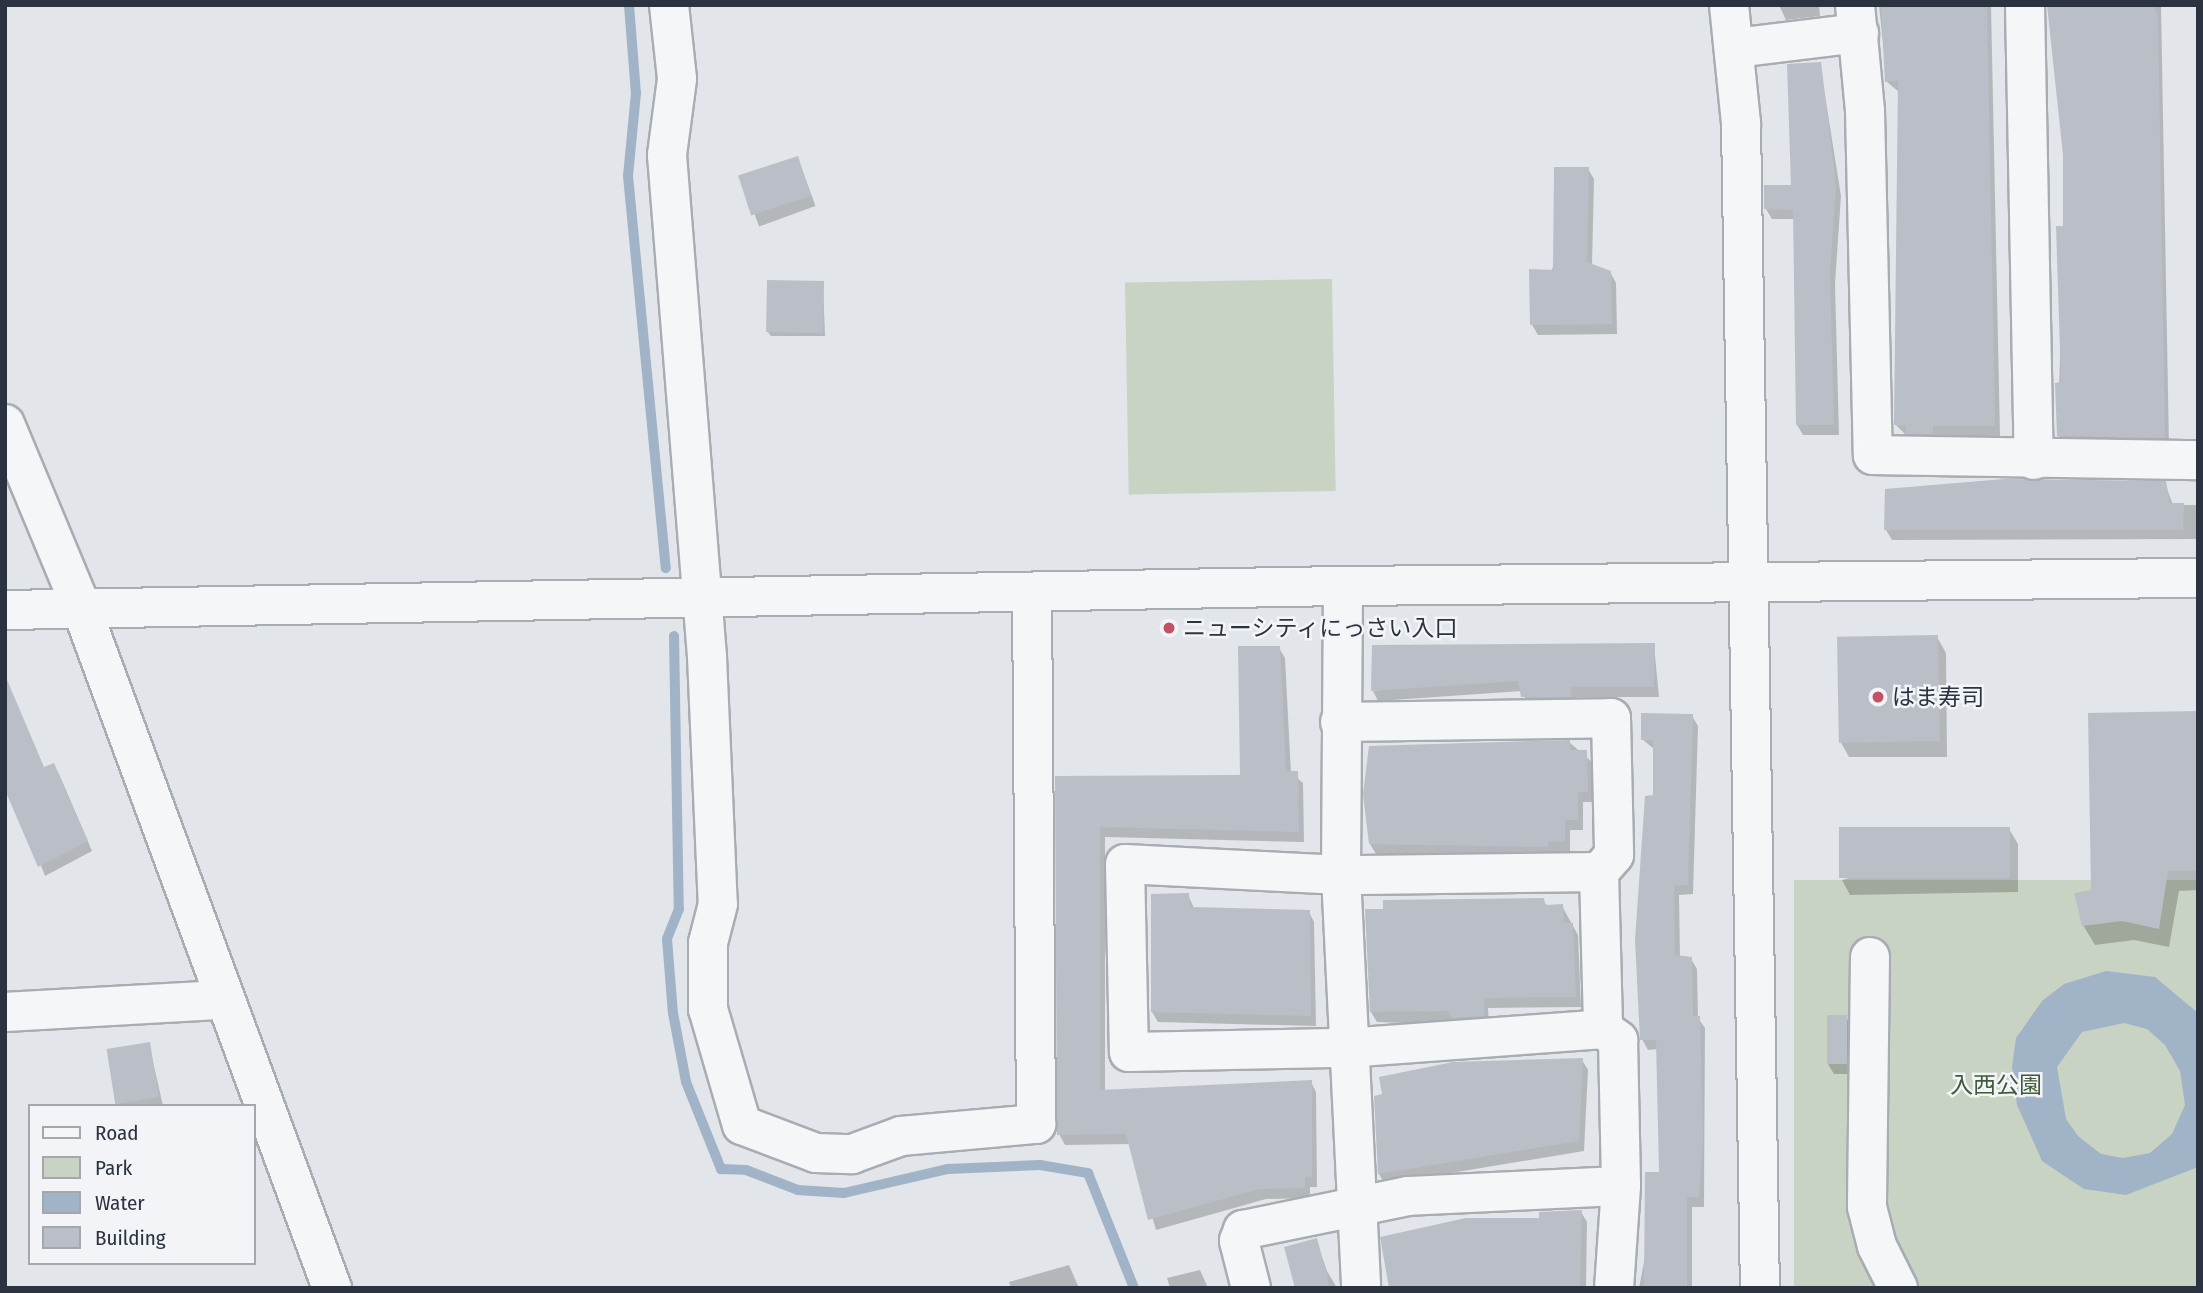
<!DOCTYPE html>
<html>
<head>
<meta charset="utf-8">
<style>
	body { margin:0 }
	#map { position:relative; width:2203px; height:1293px; overflow:hidden; background:#e2e5e9; font-family:"Fira Sans Condensed","Noto Sans JP",sans-serif }
	div>[style] { position:absolute }
	.green>* { inset:0; background:#c8d3c4; transform-origin:0 0 }
	.water>* { inset:0; background:#a1b3c6 }
	.shadow>* { inset:0; background:#0003; transform-origin:0 0 }
	.stream>* { height:10px; margin:-5px; padding:0 5px; transform-origin:5px; border-radius:5px; background:#a1b3c6 }
	.building>* { inset:0; background:#babec6; transform-origin:0 0 }
	.roads { filter:drop-shadow(2px 0 #a8acb3) drop-shadow(-2px 0 #a8acb3) drop-shadow(0 2px #a8acb3) drop-shadow(0 -2px #a8acb3) }
	.minor>* { height:38px; margin:-19px; padding:0 19px; transform-origin:19px; border-radius:19px; background:#f5f6f8 }
	.dots>* { width:19px; height:19px; translate:-50% -50%; box-sizing:border-box; border:4px solid #f2f4f7; border-radius:50% }
	span { translate:-50% -50%; white-space:nowrap; text-align:center; line-height:1.15; -webkit-text-stroke:5px #f2f4f7; paint-order:stroke }
	.poi-label { font-size:23px; color:#2c3340 }
	.left { translate:0 -50%; text-align:left }
	.park-label { font-size:23px; color:#405b3a }
	.frame { position:absolute; inset:0; border:7px solid #2c3340; pointer-events:none }
	.legend { position:absolute; left:28px; top:1104px; width:228px; height:161px; box-sizing:border-box; background:#f2f4f7; border:2px solid #a3a7ae; margin:0; padding:9px 12px; list-style:none; font-size:21px; color:#2c3340 }
	.legend li { display:flex; align-items:center; gap:14px; height:35px }
	.legend b { width:35px; border:2px solid #a3a7ae }
</style>
</head>
<body>
<div id="map">
	<div class="green">
		<div style="left:1332px;top:279px;width:212px;height:207px;rotate:89deg"></div>
		<div style="left:2198px;top:880px;width:408px;height:404px;rotate:90deg"></div>
	</div>
	<div class="water">
		<div style="clip-path:polygon(evenodd,2106px 971px,2155px 977px,2198px 1013px,2198px 1167px,2126px 1195px,2084px 1189px,2042px 1161px,2017px 1105px,2012px 1067px,2016px 1038px,2042px 1001px,2064px 984px,2106px 971px,2124px 1023px,2147px 1029px,2165px 1045px,2180px 1071px,2185px 1105px,2172px 1134px,2150px 1153px,2123px 1158px,2101px 1154px,2078px 1136px,2066px 1119px,2057px 1067px,2082px 1032px,2124px 1023px)"></div>
	</div>
	<div class="shadow">
		<div style="clip-path:polygon(1779px 5px,1819px 5px,1820px 16px,1786px 20px)"></div>
		<div style="clip-path:polygon(1879px 5px,1991px 5px,2000px 436px,1937px 436px,1938px 444px,1914px 443px,1896px 425px,1899px 92px,1887px 82px)"></div>
		<div style="clip-path:polygon(2050px 5px,2161px 5px,2169px 447px,2064px 446px,2058px 435px,2065px 155px)"></div>
		<div style="clip-path:polygon(1820px 64px,1841px 196px,1835px 284px,1839px 435px,1803px 435px,1797px 425px,1795px 219px,1772px 219px,1766px 209px,1793px 187px)"></div>
		<div style="left:798px;top:158px;width:51px;height:60px;rotate:70deg"></div>
		<div style="clip-path:polygon(1588px 169px,1594px 179px,1592px 265px,1610px 272px,1616px 283px,1617px 334px,1538px 335px,1532px 325px)"></div>
		<div style="clip-path:polygon(823px 283px,825px 336px,771px 336px,768px 332px)"></div>
		<div style="clip-path:polygon(2165px 483px,2173px 505px,2198px 505px,2198px 539px,1892px 540px,1886px 530px)"></div>
		<div style="clip-path:polygon(1937px 637px,1946px 653px,1947px 757px,1849px 757px,1840px 741px)"></div>
		<div style="clip-path:polygon(1654px 645px,1659px 697px,1576px 697px,1576px 707px,1529px 707px,1522px 691px,1378px 701px,1373px 691px)"></div>
		<div style="clip-path:polygon(1279px 648px,1285px 658px,1291px 773px,1303px 783px,1304px 842px,1105px 837px,1105px 1091px,1311px 1082px,1316px 1092px,1317px 1187px,1310px 1187px,1310px 1198px,1266px 1199px,1156px 1230px,1131px 1144px,1065px 1145px,1059px 1134px,1057px 777px,1241px 776px)"></div>
		<div style="clip-path:polygon(16px 705px,44px 768px,59px 774px,92px 851px,45px 876px,5px 772px)"></div>
		<div style="clip-path:polygon(2198px 712px,2198px 890px,2179px 891px,2169px 947px,2134px 940px,2095px 945px,2083px 925px,2093px 891px)"></div>
		<div style="clip-path:polygon(1692px 716px,1698px 726px,1693px 894px,1679px 895px,1680px 958px,1691px 959px,1697px 969px,1698px 1018px,1705px 1028px,1704px 1207px,1692px 1207px,1692px 1288px,1639px 1288px,1661px 1174px,1658px 1049px,1648px 1050px,1642px 1039px,1655px 797px,1654px 749px,1642px 739px)"></div>
		<div style="clip-path:polygon(1569px 742px,1592px 762px,1593px 802px,1583px 802px,1583px 830px,1570px 830px,1570px 851px,1495px 858px,1376px 854px,1370px 844px)"></div>
		<div style="clip-path:polygon(2009px 829px,2018px 844px,2018px 892px,1850px 895px,1842px 880px)"></div>
		<div style="clip-path:polygon(1188px 895px,1194px 908px,1309px 912px,1314px 922px,1316px 1026px,1158px 1022px,1152px 1012px)"></div>
		<div style="clip-path:polygon(1543px 900px,1547px 906px,1562px 906px,1578px 935px,1581px 1007px,1488px 1008px,1489px 1026px,1377px 1022px,1371px 1012px,1385px 911px)"></div>
		<div style="clip-path:polygon(1846px 1017px,1852px 1027px,1852px 1074px,1834px 1074px,1828px 1064px)"></div>
		<div style="clip-path:polygon(149px 1044px,163px 1106px,119px 1106px,118px 1104px)"></div>
		<div style="clip-path:polygon(1582px 1060px,1588px 1070px,1584px 1151px,1385px 1184px,1379px 1174px)"></div>
		<div style="clip-path:polygon(1581px 1212px,1587px 1222px,1586px 1288px,1392px 1288px,1541px 1220px)"></div>
		<div style="clip-path:polygon(1316px 1240px,1327px 1271px,1337px 1288px,1296px 1288px)"></div>
		<div style="clip-path:polygon(1069px 1265px,1079px 1288px,1011px 1288px,1009px 1282px)"></div>
		<div style="clip-path:polygon(1200px 1270px,1208px 1288px,1170px 1288px,1167px 1278px)"></div>
	</div>
	<div class="stream">
		<div style="left:629px;top:5px;width:88px;rotate:85.5deg"></div>
		<div style="left:636px;top:93px;width:83px;rotate:95.5deg"></div>
		<div style="left:628px;top:176px;width:394px;rotate:84.5deg"></div>
		<div style="left:674px;top:636px;width:273px;rotate:89deg"></div>
		<div style="left:679px;top:909px;width:32px;rotate:112deg"></div>
		<div style="left:667px;top:939px;width:74px;rotate:85.4deg"></div>
		<div style="left:673px;top:1013px;width:70px;rotate:79.3deg"></div>
		<div style="left:686px;top:1082px;width:94px;rotate:68.1deg"></div>
		<div style="left:721px;top:1169px;width:25px;rotate:2deg"></div>
		<div style="left:746px;top:1170px;width:56px;rotate:21deg"></div>
		<div style="left:798px;top:1190px;width:46px;rotate:3.7deg"></div>
		<div style="left:844px;top:1193px;width:107px;rotate:-13deg"></div>
		<div style="left:948px;top:1169px;width:92px;rotate:-2.5deg"></div>
		<div style="left:1040px;top:1165px;width:49px;rotate:9.5deg"></div>
		<div style="left:1088px;top:1173px;width:124px;rotate:68.2deg"></div>
	</div>
	<div class="building">
		<div style="clip-path:polygon(1881px 5px,1987px 5px,1995px 426px,1933px 426px,1933px 434px,1906px 434px,1906px 426px,1894px 425px,1898px 81px,1885px 82px)"></div>
		<div style="clip-path:polygon(2047px 5px,2153px 5px,2158px 16px,2165px 438px,2057px 436px,2055px 383px,2061px 382px,2056px 226px,2063px 226px,2063px 155px)"></div>
		<div style="clip-path:polygon(1821px 62px,1836px 185px,1830px 272px,1834px 425px,1796px 425px,1793px 210px,1764px 209px,1764px 185px,1791px 185px,1787px 64px)"></div>
		<div style="left:798px;top:156px;width:42px;height:63px;rotate:72deg"></div>
		<div style="clip-path:polygon(1554px 167px,1589px 167px,1587px 262px,1611px 271px,1612px 324px,1530px 325px,1529px 269px,1553px 270px)"></div>
		<div style="left:767px;top:280px;width:57px;height:52px;rotate:1deg"></div>
		<div style="clip-path:polygon(2004px 479px,2166px 481px,2170px 503px,2184px 503px,2183px 530px,1884px 530px,1885px 489px)"></div>
		<div style="left:1938px;top:635px;width:106px;height:101px;rotate:89deg"></div>
		<div style="clip-path:polygon(1655px 643px,1654px 687px,1571px 687px,1571px 697px,1521px 697px,1518px 681px,1371px 691px,1372px 645px)"></div>
		<div style="clip-path:polygon(1238px 646px,1280px 646px,1286px 771px,1298px 771px,1299px 832px,1100px 827px,1100px 1090px,1312px 1080px,1312px 1177px,1305px 1177px,1305px 1188px,1259px 1189px,1148px 1220px,1126px 1134px,1057px 1135px,1055px 776px,1240px 775px)"></div>
		<div style="clip-path:polygon(5px 675px,44px 767px,54px 763px,88px 841px,38px 867px,5px 790px)"></div>
		<div style="clip-path:polygon(2198px 711px,2198px 871px,2168px 871px,2159px 929px,2122px 921px,2082px 926px,2074px 893px,2091px 890px,2088px 713px)"></div>
		<div style="clip-path:polygon(1641px 713px,1693px 714px,1688px 885px,1674px 885px,1675px 955px,1692px 957px,1693px 1016px,1700px 1016px,1703px 1140px,1699px 1197px,1687px 1197px,1687px 1288px,1644px 1288px,1645px 1172px,1659px 1172px,1656px 1040px,1640px 1040px,1635px 940px,1645px 796px,1653px 795px,1653px 740px,1641px 740px)"></div>
		<div style="clip-path:polygon(1570px 740px,1570px 750px,1587px 750px,1588px 792px,1578px 792px,1578px 820px,1565px 820px,1565px 841px,1548px 842px,1548px 847px,1369px 844px,1363px 794px,1369px 746px)"></div>
		<div style="left:2010px;top:827px;width:51px;height:171px;rotate:90deg"></div>
		<div style="clip-path:polygon(1189px 893px,1190px 907px,1310px 910px,1311px 1016px,1151px 1012px,1151px 894px)"></div>
		<div style="clip-path:polygon(1544px 898px,1545px 905px,1563px 904px,1564px 923px,1573px 923px,1576px 997px,1484px 998px,1484px 1016px,1452px 1018px,1448px 1011px,1370px 1012px,1365px 909px,1383px 909px,1383px 900px)"></div>
		<div style="left:1827px;top:1015px;width:20px;height:49px"></div>
		<div style="left:150px;top:1042px;width:56px;height:44px;rotate:81deg"></div>
		<div style="clip-path:polygon(1583px 1058px,1579px 1141px,1378px 1174px,1374px 1096px,1382px 1094px,1379px 1077px,1453px 1062px)"></div>
		<div style="clip-path:polygon(1582px 1210px,1580px 1288px,1389px 1288px,1380px 1237px,1466px 1218px,1539px 1218px,1539px 1212px)"></div>
		<div style="clip-path:polygon(1317px 1238px,1330px 1288px,1295px 1288px,1284px 1247px)"></div>
	</div>
	<div class="roads">
		<div class="minor">
			<div style="left:669px;top:5px;width:74px;rotate:83.8deg"></div>
			<div style="left:677px;top:79px;width:77px;rotate:97.5deg"></div>
			<div style="left:667px;top:155px;width:504px;rotate:85.44deg"></div>
			<div style="left:707px;top:657px;width:247px;rotate:87.5deg"></div>
			<div style="left:718px;top:904px;width:40px;rotate:104.4deg"></div>
			<div style="left:708px;top:943px;width:66px;rotate:90deg"></div>
			<div style="left:708px;top:1009px;width:121px;rotate:73.7deg"></div>
			<div style="left:742px;top:1125px;width:79px;rotate:20.7deg"></div>
			<div style="left:816px;top:1153px;width:36px;rotate:2deg"></div>
			<div style="left:852px;top:1154px;width:52px;rotate:-20.2deg"></div>
			<div style="left:901px;top:1136px;width:136px;rotate:-5.1deg"></div>
			<div style="left:1036px;top:1124px;width:532px;rotate:-90.43deg"></div>
			<div style="left:1729px;top:5px;width:119px;rotate:84.2deg"></div>
			<div style="left:1741px;top:123px;width:1165px;rotate:89.07deg"></div>
			<div style="left:1855px;top:5px;width:106px;rotate:84.6deg"></div>
			<div style="left:1865px;top:111px;width:344px;rotate:88.7deg"></div>
			<div style="left:1873px;top:455px;width:325px;rotate:0.9deg"></div>
			<div style="left:2025px;top:5px;width:455px;rotate:88.9deg"></div>
			<div style="left:1735px;top:48px;width:125px;rotate:-6.9deg"></div>
			<div style="left:5px;top:424px;width:198px;rotate:67.4deg"></div>
			<div style="left:81px;top:607px;width:726px;rotate:69.77deg"></div>
			<div style="left:1343px;top:586px;width:289px;rotate:90.4deg"></div>
			<div style="left:1341px;top:875px;width:413px;rotate:87.2deg"></div>
			<div style="left:5px;top:610px;width:1338px;rotate:-1.03deg"></div>
			<div style="left:1343px;top:586px;width:855px;rotate:-0.54deg"></div>
			<div style="left:1340px;top:722px;width:271px;rotate:-0.8deg"></div>
			<div style="left:1611px;top:718px;width:137px;rotate:88.7deg"></div>
			<div style="left:1614px;top:855px;width:23px;rotate:131deg"></div>
			<div style="left:1599px;top:872px;width:157px;rotate:88.5deg"></div>
			<div style="left:1599px;top:872px;width:258px;rotate:179.3deg"></div>
			<div style="left:1341px;top:875px;width:216px;rotate:-177.1deg"></div>
			<div style="left:1125px;top:864px;width:188px;rotate:88.8deg"></div>
			<div style="left:1129px;top:1052px;width:217px;rotate:-1.1deg"></div>
			<div style="left:1346px;top:1048px;width:258px;rotate:-4.2deg"></div>
			<div style="left:1603px;top:1029px;width:19px;rotate:36deg"></div>
			<div style="left:1618px;top:1040px;width:146px;rotate:88.8deg"></div>
			<div style="left:1621px;top:1186px;width:102px;rotate:93.9deg"></div>
			<div style="left:1870px;top:957px;width:250px;rotate:90.7deg"></div>
			<div style="left:1867px;top:1207px;width:40px;rotate:75.6deg"></div>
			<div style="left:1877px;top:1246px;width:47px;rotate:63.4deg"></div>
			<div style="left:5px;top:1012px;width:216px;rotate:-3.2deg"></div>
			<div style="left:1251px;top:1288px;width:49px;rotate:-104.3deg"></div>
			<div style="left:1239px;top:1241px;width:12px;rotate:-70deg"></div>
			<div style="left:1243px;top:1230px;width:168px;rotate:-11.6deg"></div>
			<div style="left:1408px;top:1196px;width:213px;rotate:-2.7deg"></div>
		</div>
	</div>
	<div class="dots">
		<div style="left:1169px;top:628px;background:#c35364"></div>
		<div style="left:1878px;top:697px;background:#c35364"></div>
	</div>
	<div class="poi-label">
		<span class="left" style="left:1183px;top:628px">ニューシティにっさい入口</span>
		<span class="left" style="left:1892px;top:697px">はま寿司</span>
	</div>
	<div class="park-label">
		<span style="left:1996px;top:1085px">入西公園</span>
	</div>
	<div class="frame"></div>
	<ul class="legend">
	<li><b style="height:9px;background:#f5f6f8"></b>Road</li>
	<li><b style="height:19px;background:#c8d3c4"></b>Park</li>
	<li><b style="height:19px;background:#a1b3c6"></b>Water</li>
	<li><b style="height:19px;background:#babec6"></b>Building</li>
	</ul>
</div>
</body>
</html>
